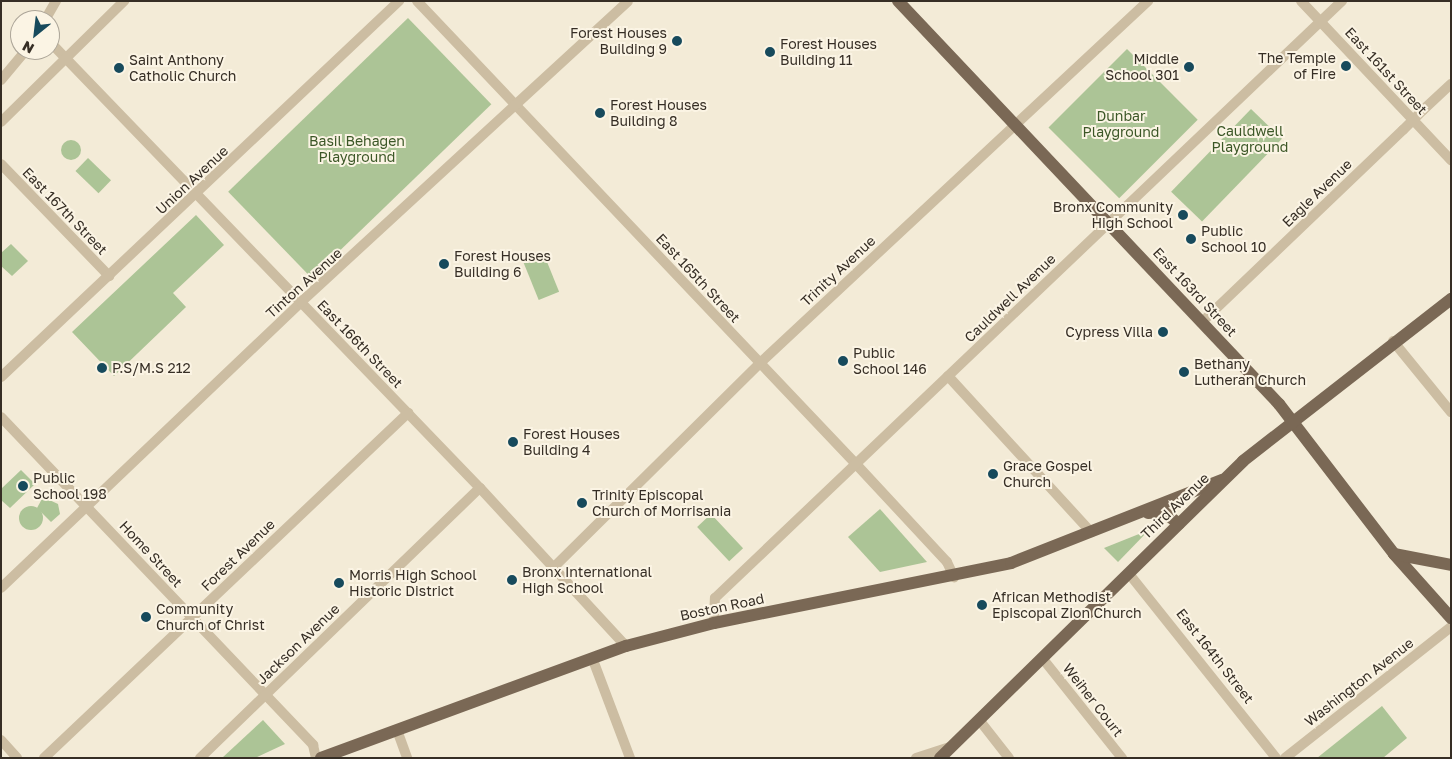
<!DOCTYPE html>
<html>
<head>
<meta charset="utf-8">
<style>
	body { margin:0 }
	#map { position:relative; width:1452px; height:759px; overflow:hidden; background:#f3ebd7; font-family:"Golos Text",sans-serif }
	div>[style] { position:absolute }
	.green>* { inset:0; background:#acc496; transform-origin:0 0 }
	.round { border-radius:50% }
	.minor>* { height:10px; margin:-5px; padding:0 5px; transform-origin:5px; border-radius:5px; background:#ccbda2 }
	.major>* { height:12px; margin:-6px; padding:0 6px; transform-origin:6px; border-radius:6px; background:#7a6855 }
	.minor-bridge>* { height:10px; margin:-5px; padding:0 5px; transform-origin:5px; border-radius:5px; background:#ccbda2 }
	.dots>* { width:14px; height:14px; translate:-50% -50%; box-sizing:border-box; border:2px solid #fbf4e4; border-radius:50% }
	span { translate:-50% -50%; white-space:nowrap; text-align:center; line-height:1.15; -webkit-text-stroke:4px #fbf4e4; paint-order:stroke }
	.poi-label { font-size:14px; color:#362e25 }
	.right { translate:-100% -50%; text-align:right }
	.left { translate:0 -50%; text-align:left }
	.street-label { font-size:14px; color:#362e25 }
	.park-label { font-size:14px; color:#3c5727 }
	.frame { position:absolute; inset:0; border:2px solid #362e25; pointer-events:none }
	.north { position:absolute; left:10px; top:10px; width:50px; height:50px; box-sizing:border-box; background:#fbf4e4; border:1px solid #aca598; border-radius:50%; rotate:209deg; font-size:14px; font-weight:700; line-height:20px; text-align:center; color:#362e25 }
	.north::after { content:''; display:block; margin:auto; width:18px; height:22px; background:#174a5c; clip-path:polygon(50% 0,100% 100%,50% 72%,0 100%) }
</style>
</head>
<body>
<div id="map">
	<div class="green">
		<div style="left:408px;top:18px;width:120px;height:250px;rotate:46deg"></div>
		<div style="left:1127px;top:49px;width:100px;height:111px;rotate:45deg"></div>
		<div style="left:1251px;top:109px;width:43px;height:115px;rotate:44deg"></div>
		<div class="round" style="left:61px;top:140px;width:20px;height:20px"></div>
		<div style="left:88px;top:158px;width:32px;height:18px;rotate:44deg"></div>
		<div style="clip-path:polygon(196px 215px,224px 245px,173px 293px,186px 307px,114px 376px,72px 332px)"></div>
		<div style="clip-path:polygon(11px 244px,28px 261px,12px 276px,1px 266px,1px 253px)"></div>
		<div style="left:543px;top:252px;width:43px;height:22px;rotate:68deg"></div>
		<div style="clip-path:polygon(21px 470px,35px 484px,10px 508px,1px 500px,1px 489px)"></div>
		<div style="clip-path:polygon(43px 497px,58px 504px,60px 514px,51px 522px,37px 508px)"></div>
		<div class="round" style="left:19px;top:506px;width:24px;height:24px"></div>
		<div style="clip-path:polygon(880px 509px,927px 562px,880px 572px,848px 537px)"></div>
		<div style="left:711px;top:514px;width:47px;height:19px;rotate:47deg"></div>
		<div style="clip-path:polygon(1149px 530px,1118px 562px,1104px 548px)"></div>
		<div style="clip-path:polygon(1382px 706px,1407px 738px,1383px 758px,1317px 758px)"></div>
		<div style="clip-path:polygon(263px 720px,285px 744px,255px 758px,222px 758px)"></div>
	</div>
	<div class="minor">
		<div style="left:417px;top:1px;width:637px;rotate:46.53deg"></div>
		<div style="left:855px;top:463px;width:135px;rotate:47.1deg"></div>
		<div style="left:947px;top:562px;width:17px;rotate:65deg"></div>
		<div style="left:1301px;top:1px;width:219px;rotate:46.7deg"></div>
		<div style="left:45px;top:20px;width:22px;rotate:-60deg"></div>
		<div style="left:50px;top:42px;width:620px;rotate:46.05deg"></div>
		<div style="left:480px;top:488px;width:215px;rotate:47.3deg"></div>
		<div style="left:1px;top:80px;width:39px;rotate:-50deg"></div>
		<div style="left:1423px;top:110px;width:38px;rotate:-43deg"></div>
		<div style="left:1px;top:122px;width:173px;rotate:-44.5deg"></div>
		<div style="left:1px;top:164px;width:156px;rotate:46deg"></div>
		<div style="left:1202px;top:322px;width:278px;rotate:-43.7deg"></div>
		<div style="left:1393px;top:341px;width:92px;rotate:50.8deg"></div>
		<div style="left:948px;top:376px;width:212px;rotate:47.5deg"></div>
		<div style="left:1px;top:377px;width:548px;rotate:-43.37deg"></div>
		<div style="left:1px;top:417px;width:453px;rotate:46.4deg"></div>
		<div style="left:313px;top:745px;width:13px;rotate:77deg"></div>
		<div style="left:553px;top:568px;width:291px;rotate:-44.7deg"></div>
		<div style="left:760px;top:363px;width:531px;rotate:-43.01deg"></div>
		<div style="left:1130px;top:575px;width:234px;rotate:51.4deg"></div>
		<div style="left:1px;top:588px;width:414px;rotate:-43.6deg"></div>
		<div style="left:301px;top:302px;width:444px;rotate:-42.6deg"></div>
		<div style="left:714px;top:623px;width:25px;rotate:-88deg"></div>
		<div style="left:715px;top:598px;width:866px;rotate:-43.6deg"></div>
		<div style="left:1043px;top:659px;width:127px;rotate:51.4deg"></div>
		<div style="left:593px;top:660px;width:105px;rotate:69.3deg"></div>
		<div style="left:980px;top:721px;width:47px;rotate:51.9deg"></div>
		<div style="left:397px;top:730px;width:30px;rotate:70deg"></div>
		<div style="left:1px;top:740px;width:24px;rotate:48deg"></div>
		<div style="left:44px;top:758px;width:502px;rotate:-43.46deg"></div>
		<div style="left:200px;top:758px;width:389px;rotate:-44deg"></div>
		<div style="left:916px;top:758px;width:38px;rotate:-18deg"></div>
		<div style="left:1285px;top:758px;width:211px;rotate:-38.3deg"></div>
	</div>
	<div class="major">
		<div style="left:898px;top:1px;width:555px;rotate:46.61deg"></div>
		<div style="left:1279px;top:404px;width:189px;rotate:52.5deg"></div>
		<div style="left:1394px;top:554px;width:86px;rotate:48.3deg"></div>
		<div style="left:1148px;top:513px;width:16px;rotate:-4deg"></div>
		<div style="left:1164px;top:512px;width:19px;rotate:39deg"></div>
		<div style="left:1394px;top:554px;width:58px;rotate:10.9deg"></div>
		<div style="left:321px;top:758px;width:325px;rotate:-20.2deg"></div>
		<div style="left:626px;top:646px;width:91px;rotate:-14.6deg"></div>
		<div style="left:714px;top:623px;width:303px;rotate:-11.4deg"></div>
		<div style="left:1011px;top:563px;width:227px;rotate:-21.5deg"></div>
		<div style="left:940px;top:758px;width:424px;rotate:-44.4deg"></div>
		<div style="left:1243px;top:461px;width:264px;rotate:-37.9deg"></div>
	</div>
	<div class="minor-bridge">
		<div style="left:1403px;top:130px;width:28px;rotate:-45deg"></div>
	</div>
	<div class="dots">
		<div style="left:677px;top:41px;background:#174a5c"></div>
		<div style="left:770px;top:52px;background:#174a5c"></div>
		<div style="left:1346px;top:66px;background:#174a5c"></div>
		<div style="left:1189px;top:67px;background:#174a5c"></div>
		<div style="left:119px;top:68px;background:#174a5c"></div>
		<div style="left:600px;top:113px;background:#174a5c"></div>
		<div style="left:1183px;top:215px;background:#174a5c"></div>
		<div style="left:1191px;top:239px;background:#174a5c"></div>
		<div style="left:444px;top:264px;background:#174a5c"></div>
		<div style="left:1163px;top:332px;background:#174a5c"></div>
		<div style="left:843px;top:361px;background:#174a5c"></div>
		<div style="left:102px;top:368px;background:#174a5c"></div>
		<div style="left:1184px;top:372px;background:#174a5c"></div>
		<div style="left:513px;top:442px;background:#174a5c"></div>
		<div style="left:993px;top:474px;background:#174a5c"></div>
		<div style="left:23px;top:486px;background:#174a5c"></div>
		<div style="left:582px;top:503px;background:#174a5c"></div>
		<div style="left:512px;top:580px;background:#174a5c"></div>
		<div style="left:339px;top:583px;background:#174a5c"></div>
		<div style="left:982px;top:605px;background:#174a5c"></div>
		<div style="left:146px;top:617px;background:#174a5c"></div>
	</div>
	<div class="poi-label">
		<span class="right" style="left:667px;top:41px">Forest Houses<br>Building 9</span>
		<span class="left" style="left:780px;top:52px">Forest Houses<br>Building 11</span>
		<span class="right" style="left:1336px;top:66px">The Temple<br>of Fire</span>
		<span class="right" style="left:1179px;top:67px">Middle<br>School 301</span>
		<span class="left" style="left:129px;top:68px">Saint Anthony<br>Catholic Church</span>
		<span class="left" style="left:610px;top:113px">Forest Houses<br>Building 8</span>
		<span class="right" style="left:1173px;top:215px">Bronx Community<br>High School</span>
		<span class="left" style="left:1201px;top:239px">Public<br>School 10</span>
		<span class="left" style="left:454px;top:264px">Forest Houses<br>Building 6</span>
		<span class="right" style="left:1153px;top:332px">Cypress Villa</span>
		<span class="left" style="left:853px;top:361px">Public<br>School 146</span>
		<span class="left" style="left:1194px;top:372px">Bethany<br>Lutheran Church</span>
		<span class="left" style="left:112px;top:368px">P.S/M.S 212</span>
		<span class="left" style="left:523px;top:442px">Forest Houses<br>Building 4</span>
		<span class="left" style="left:1003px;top:474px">Grace Gospel<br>Church</span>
		<span class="left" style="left:33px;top:486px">Public<br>School 198</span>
		<span class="left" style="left:592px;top:503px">Trinity Episcopal<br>Church of Morrisania</span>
		<span class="left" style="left:522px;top:580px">Bronx International<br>High School</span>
		<span class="left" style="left:349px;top:583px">Morris High School<br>Historic District</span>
		<span class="left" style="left:992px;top:605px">African Methodist<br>Episcopal Zion Church</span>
		<span class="left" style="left:156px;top:617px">Community<br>Church of Christ</span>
	</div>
	<div class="street-label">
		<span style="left:1386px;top:71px;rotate:47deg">East 161st Street</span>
		<span style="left:192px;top:180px;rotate:-43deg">Union Avenue</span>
		<span style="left:1317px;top:193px;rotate:-44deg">Eagle Avenue</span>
		<span style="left:65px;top:211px;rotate:46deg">East 167th Street</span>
		<span style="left:838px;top:271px;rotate:-43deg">Trinity Avenue</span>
		<span style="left:698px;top:278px;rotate:47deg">East 165th Street</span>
		<span style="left:304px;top:283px;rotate:-42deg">Tinton Avenue</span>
		<span style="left:1195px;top:292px;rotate:47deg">East 163rd Street</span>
		<span style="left:1010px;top:298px;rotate:-44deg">Cauldwell Avenue</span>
		<span style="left:360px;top:344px;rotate:46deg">East 166th Street</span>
		<span style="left:1175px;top:506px;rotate:-44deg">Third Avenue</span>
		<span style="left:151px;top:554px;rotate:47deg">Home Street</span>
		<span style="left:238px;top:555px;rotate:-44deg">Forest Avenue</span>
		<span style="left:722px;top:607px;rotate:-12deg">Boston Road</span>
		<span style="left:298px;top:644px;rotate:-44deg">Jackson Avenue</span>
		<span style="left:1215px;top:656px;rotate:52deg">East 164th Street</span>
		<span style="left:1359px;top:682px;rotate:-38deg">Washington Avenue</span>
		<span style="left:1093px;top:700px;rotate:52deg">Weiher Court</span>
	</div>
	<div class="park-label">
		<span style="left:1121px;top:124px">Dunbar<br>Playground</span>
		<span style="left:1250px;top:139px">Cauldwell<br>Playground</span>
		<span style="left:357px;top:149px">Basil Behagen<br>Playground</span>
	</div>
	<div class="frame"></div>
	<div class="north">N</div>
</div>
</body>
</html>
